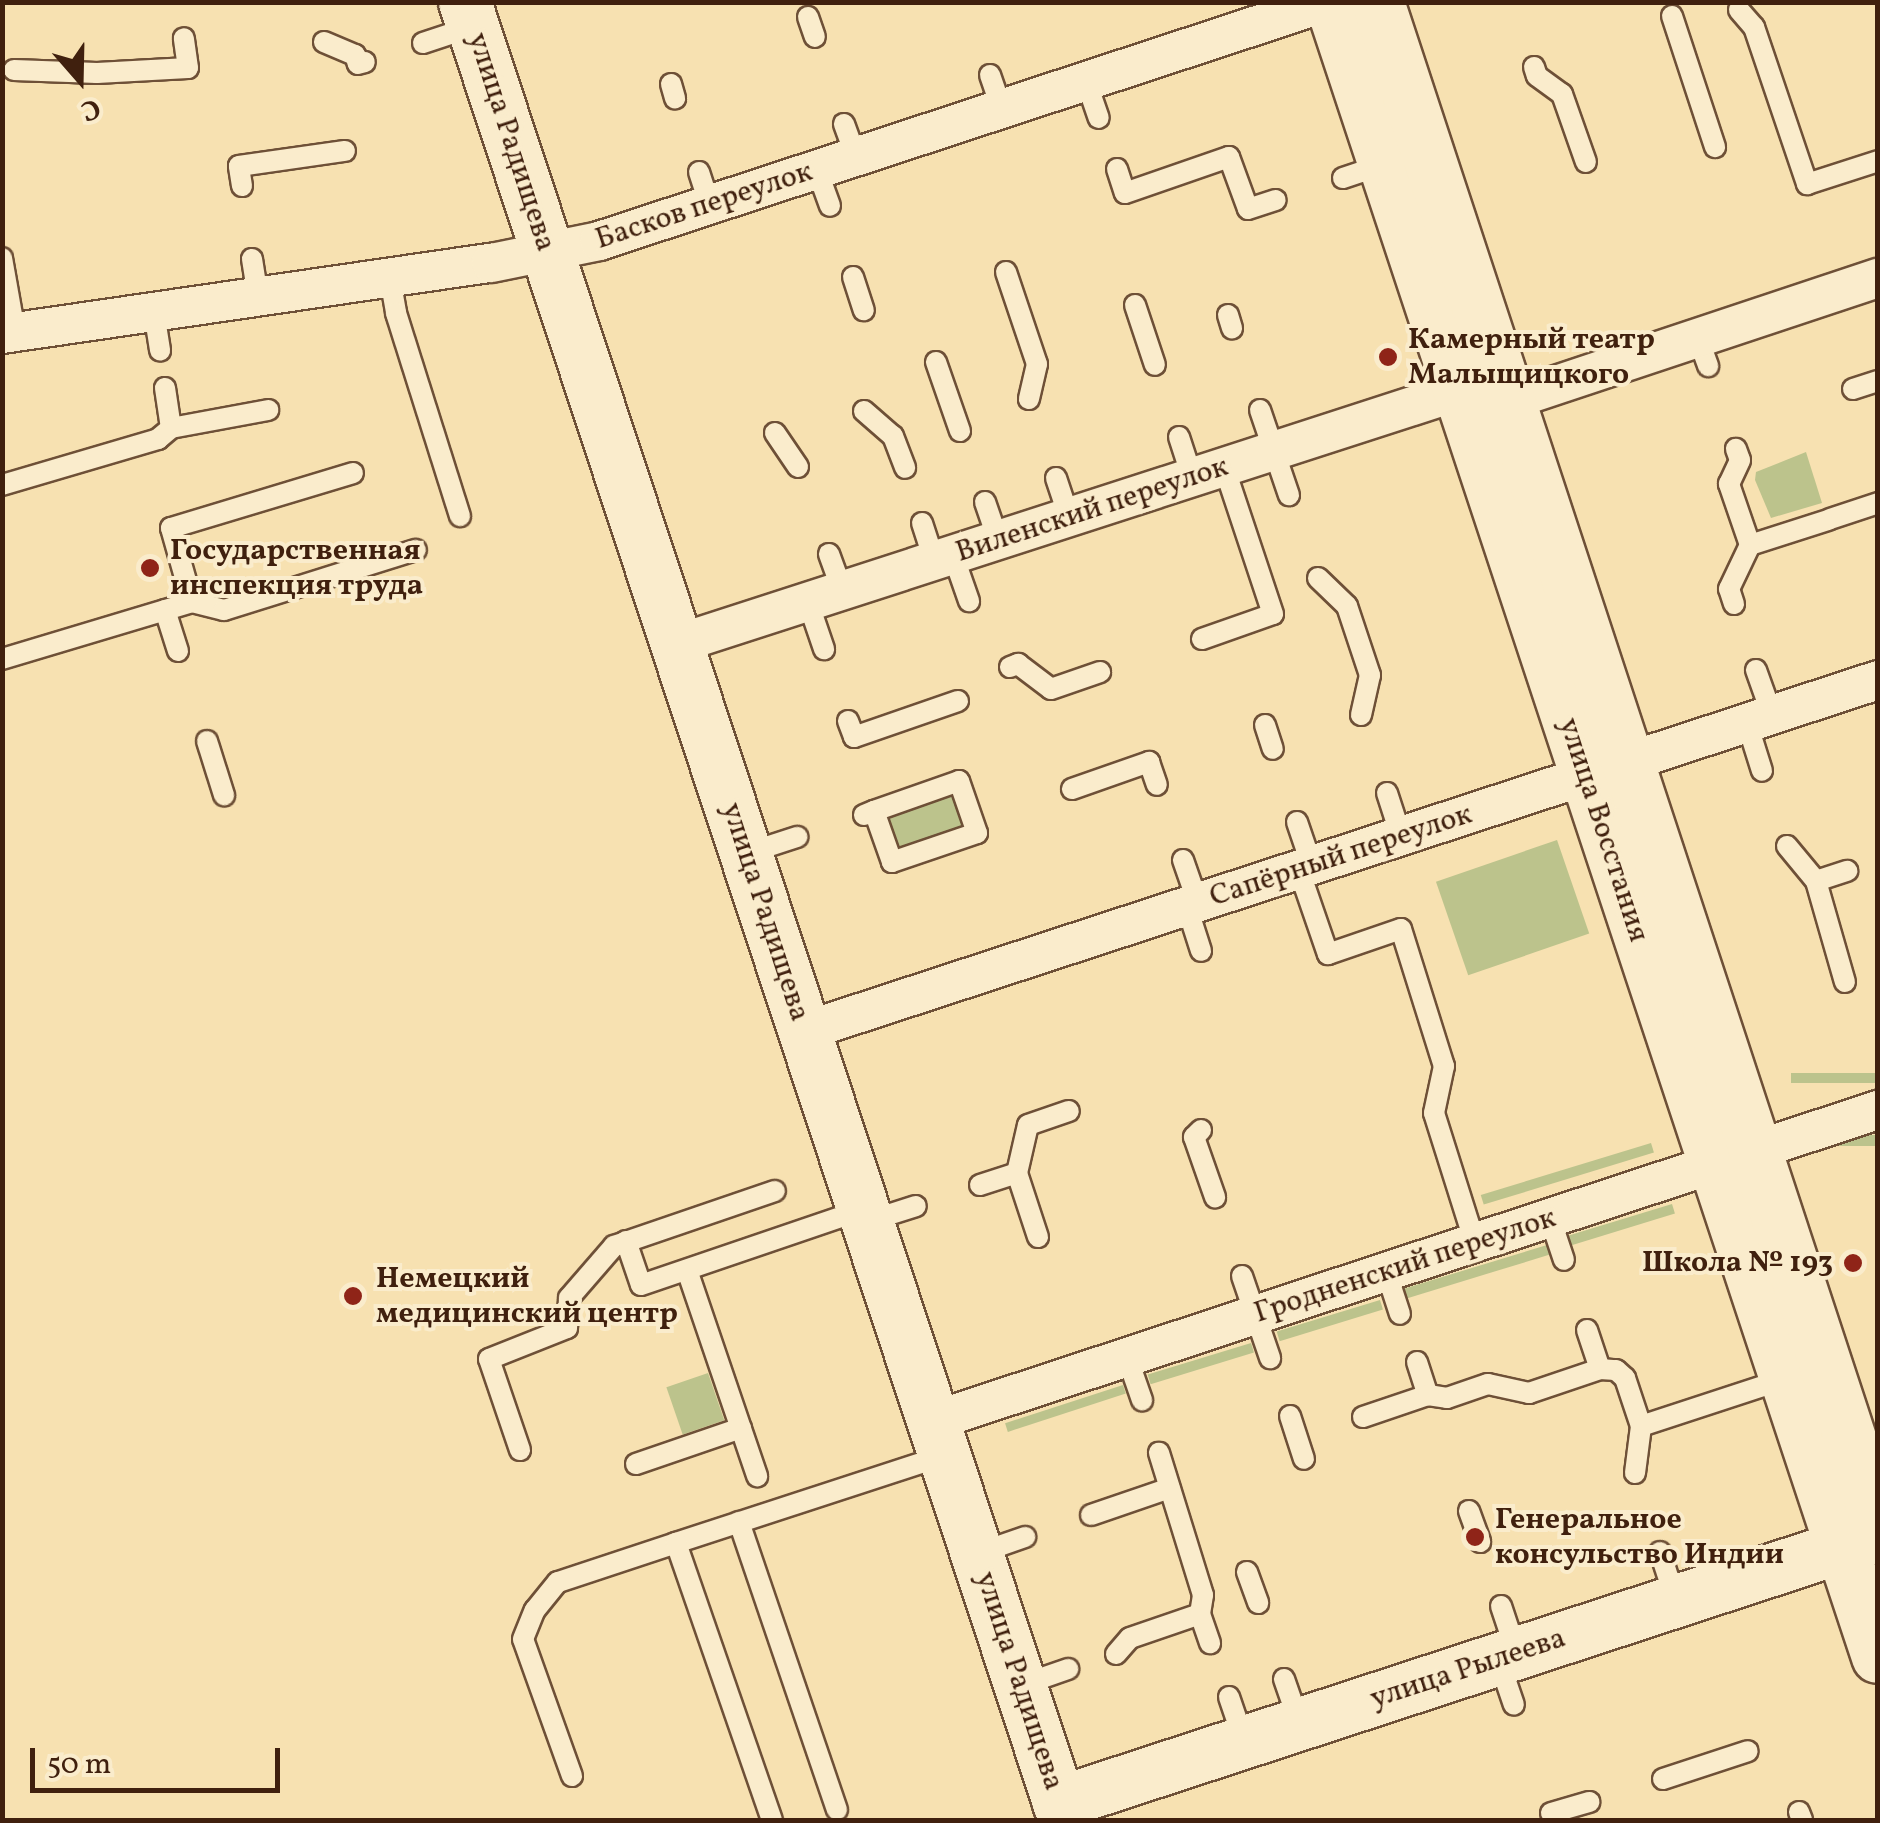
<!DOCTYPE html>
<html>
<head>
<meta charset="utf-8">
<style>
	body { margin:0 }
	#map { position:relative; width:1880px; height:1823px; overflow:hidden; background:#f7e1b1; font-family:Vollkorn,serif }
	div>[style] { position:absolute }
	.green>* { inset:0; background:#bcc38c; transform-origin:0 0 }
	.roads { filter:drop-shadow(2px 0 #6e5037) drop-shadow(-2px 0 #6e5037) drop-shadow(0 2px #6e5037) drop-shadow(0 -2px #6e5037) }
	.lane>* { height:20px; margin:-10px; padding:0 10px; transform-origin:10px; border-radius:10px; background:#faeccc }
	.street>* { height:38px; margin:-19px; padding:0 19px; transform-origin:19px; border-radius:19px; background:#faeccc }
	.secondary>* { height:52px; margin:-26px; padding:0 26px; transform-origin:26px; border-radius:26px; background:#faeccc }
	.dots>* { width:28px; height:28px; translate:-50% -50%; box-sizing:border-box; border:5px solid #faeccc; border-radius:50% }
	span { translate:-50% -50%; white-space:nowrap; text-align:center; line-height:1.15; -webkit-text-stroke:8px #faeccc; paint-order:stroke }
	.street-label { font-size:30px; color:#40200e }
	.poi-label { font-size:30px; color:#40200e; font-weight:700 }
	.left { translate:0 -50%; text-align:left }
	.right { translate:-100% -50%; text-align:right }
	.frame { position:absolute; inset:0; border:5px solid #40200e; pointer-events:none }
	.north { position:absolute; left:30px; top:30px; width:100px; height:100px; -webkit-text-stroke:8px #faeccc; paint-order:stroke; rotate:160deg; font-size:28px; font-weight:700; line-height:40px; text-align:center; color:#40200e }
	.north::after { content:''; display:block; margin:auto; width:35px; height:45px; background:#40200e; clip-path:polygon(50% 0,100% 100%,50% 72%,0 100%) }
	.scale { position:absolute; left:30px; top:1748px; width:250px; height:45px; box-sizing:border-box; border:5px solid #40200e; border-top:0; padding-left:12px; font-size:30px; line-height:35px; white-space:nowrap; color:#40200e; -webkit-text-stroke:8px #faeccc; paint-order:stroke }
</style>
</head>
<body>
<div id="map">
	<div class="green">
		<div style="clip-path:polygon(1806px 452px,1822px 503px,1771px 518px,1755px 480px,1756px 472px)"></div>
		<div style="left:952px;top:791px;width:40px;height:71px;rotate:71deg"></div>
		<div style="left:1557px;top:840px;width:99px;height:128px;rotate:71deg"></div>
		<div style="left:1877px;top:1073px;width:10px;height:86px;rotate:90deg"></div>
		<div style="left:1877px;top:1135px;width:11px;height:78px;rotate:90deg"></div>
		<div style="left:1651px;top:1143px;width:10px;height:178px;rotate:73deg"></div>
		<div style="left:1672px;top:1204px;width:10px;height:108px;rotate:73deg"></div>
		<div style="left:1547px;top:1245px;width:10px;height:149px;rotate:73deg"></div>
		<div style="left:1380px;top:1300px;width:10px;height:108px;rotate:73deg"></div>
		<div style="left:1251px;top:1343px;width:10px;height:108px;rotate:73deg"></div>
		<div style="left:708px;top:1373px;width:50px;height:44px;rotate:71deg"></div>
		<div style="left:1123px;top:1385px;width:9px;height:124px;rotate:72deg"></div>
	</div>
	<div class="roads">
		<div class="lane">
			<div style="left:1739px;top:10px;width:23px;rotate:49deg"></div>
			<div style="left:1754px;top:27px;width:166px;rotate:71.3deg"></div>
			<div style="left:1807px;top:184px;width:75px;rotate:-17.9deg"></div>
			<div style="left:1672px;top:16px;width:138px;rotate:71.8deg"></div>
			<div style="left:808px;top:17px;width:21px;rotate:71deg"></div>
			<div style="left:324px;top:42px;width:34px;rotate:23deg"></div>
			<div style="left:355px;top:55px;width:9px;rotate:72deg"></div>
			<div style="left:358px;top:64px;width:7px;rotate:-16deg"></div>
			<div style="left:423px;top:43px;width:51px;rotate:-18.4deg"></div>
			<div style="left:1534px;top:67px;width:9px;rotate:72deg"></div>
			<div style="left:1537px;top:76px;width:31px;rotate:36deg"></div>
			<div style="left:1562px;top:94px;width:72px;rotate:70.6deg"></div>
			<div style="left:14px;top:70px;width:83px;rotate:2.1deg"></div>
			<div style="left:97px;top:73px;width:91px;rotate:-3.1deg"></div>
			<div style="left:188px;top:68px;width:30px;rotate:-98deg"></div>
			<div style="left:990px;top:75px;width:36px;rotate:71deg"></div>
			<div style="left:1086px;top:81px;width:39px;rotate:71deg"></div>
			<div style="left:671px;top:84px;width:15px;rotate:74deg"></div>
			<div style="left:844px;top:124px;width:35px;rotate:70deg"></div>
			<div style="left:1117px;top:169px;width:25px;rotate:72deg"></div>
			<div style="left:1125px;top:193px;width:110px;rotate:-19.1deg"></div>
			<div style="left:1229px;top:157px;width:55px;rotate:69.9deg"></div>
			<div style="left:1248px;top:209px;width:29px;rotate:-18deg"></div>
			<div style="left:817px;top:170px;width:38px;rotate:70deg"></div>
			<div style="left:699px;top:172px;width:35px;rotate:72deg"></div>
			<div style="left:1343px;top:178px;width:41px;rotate:-18.4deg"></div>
			<div style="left:242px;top:186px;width:20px;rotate:-99deg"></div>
			<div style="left:239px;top:166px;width:107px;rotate:-8.1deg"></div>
			<div style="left:2px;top:258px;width:75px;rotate:80deg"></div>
			<div style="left:252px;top:259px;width:38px;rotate:81deg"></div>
			<div style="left:1006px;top:272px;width:97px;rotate:71.4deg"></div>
			<div style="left:1037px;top:364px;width:36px;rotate:103deg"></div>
			<div style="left:853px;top:277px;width:35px;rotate:72deg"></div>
			<div style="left:390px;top:278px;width:36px;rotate:80deg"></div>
			<div style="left:396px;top:313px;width:213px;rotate:72.5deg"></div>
			<div style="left:1135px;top:305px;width:63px;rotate:71.6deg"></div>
			<div style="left:154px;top:312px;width:39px;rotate:81deg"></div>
			<div style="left:1228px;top:315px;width:14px;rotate:73deg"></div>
			<div style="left:1698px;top:338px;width:30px;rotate:70deg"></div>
			<div style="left:936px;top:362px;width:73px;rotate:70.8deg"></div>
			<div style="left:165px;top:388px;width:40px;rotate:81.5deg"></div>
			<div style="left:1853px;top:389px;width:26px;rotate:-18deg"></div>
			<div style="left:1260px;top:410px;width:90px;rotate:71.2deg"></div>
			<div style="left:864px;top:411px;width:38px;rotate:41deg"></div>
			<div style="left:893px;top:436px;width:34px;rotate:69deg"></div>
			<div style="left:775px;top:433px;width:41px;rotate:55.9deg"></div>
			<div style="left:1179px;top:437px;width:42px;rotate:72deg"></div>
			<div style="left:1056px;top:478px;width:41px;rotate:71.6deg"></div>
			<div style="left:2px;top:485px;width:163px;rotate:-16.4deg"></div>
			<div style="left:158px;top:439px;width:17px;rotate:-40deg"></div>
			<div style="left:171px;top:428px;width:99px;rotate:-10.5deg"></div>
			<div style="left:985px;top:502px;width:40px;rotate:71.1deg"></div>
			<div style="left:1830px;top:519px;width:51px;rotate:-18.4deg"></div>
			<div style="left:922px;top:523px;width:39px;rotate:72deg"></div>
			<div style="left:1750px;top:545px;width:82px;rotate:-17.8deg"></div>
			<div style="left:829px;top:554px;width:38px;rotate:70deg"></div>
			<div style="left:953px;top:555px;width:49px;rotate:70.8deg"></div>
			<div style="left:1318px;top:578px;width:40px;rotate:44deg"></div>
			<div style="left:1347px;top:606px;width:73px;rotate:71.6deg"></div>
			<div style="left:1370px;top:675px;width:41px;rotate:102.7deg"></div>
			<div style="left:192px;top:602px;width:77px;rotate:-105.8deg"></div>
			<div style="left:171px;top:528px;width:190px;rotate:-16.8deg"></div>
			<div style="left:808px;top:602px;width:50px;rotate:71.2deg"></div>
			<div style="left:1734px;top:604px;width:16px;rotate:-108deg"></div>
			<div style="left:1729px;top:589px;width:49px;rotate:-64.5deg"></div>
			<div style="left:1750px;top:545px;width:65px;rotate:-109deg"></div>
			<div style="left:1729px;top:484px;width:26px;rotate:-65deg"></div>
			<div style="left:1740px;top:460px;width:12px;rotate:-110deg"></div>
			<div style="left:165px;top:610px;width:43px;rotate:72.4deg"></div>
			<div style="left:1202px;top:639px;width:75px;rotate:-19.4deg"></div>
			<div style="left:1273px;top:614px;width:155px;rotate:-108.4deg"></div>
			<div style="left:2px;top:659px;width:198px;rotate:-16.7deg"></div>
			<div style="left:192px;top:602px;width:33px;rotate:14deg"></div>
			<div style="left:224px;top:610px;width:201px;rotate:-17.4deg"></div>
			<div style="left:1010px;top:667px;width:9px;rotate:-21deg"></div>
			<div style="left:1018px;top:664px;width:41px;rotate:37.1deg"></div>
			<div style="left:1051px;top:689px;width:52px;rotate:-19.1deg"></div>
			<div style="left:1756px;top:670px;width:48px;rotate:70.4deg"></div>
			<div style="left:848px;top:721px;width:17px;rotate:69deg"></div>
			<div style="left:854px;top:737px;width:110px;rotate:-19.1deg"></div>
			<div style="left:1747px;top:723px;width:50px;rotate:72.6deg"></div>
			<div style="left:1265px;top:725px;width:25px;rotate:72deg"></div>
			<div style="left:207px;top:741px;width:57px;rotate:72.5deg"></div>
			<div style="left:1072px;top:789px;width:82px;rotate:-19.3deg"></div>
			<div style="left:1149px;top:762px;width:24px;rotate:71deg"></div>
			<div style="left:1387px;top:793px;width:45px;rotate:72deg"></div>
			<div style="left:864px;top:815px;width:11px;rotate:-22deg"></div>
			<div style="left:874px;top:811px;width:90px;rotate:-19.4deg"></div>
			<div style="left:959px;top:781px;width:55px;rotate:70.9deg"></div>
			<div style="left:977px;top:833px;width:90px;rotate:161.2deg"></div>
			<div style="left:892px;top:862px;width:54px;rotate:-109.4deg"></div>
			<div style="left:1297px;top:822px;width:46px;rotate:71.2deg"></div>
			<div style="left:1787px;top:846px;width:45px;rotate:50.4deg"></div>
			<div style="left:1816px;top:881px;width:105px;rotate:74deg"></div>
			<div style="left:748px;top:853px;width:52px;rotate:-18.1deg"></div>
			<div style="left:1183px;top:860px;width:46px;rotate:70.8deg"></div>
			<div style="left:1299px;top:870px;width:89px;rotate:71deg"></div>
			<div style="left:1328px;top:954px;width:77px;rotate:-18.9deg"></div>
			<div style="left:1401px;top:929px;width:144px;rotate:72.6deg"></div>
			<div style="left:1444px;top:1066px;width:48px;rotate:102deg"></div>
			<div style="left:1434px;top:1113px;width:136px;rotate:72.5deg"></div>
			<div style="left:1816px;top:881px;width:33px;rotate:-18deg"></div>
			<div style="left:1187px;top:907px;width:46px;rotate:72.3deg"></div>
			<div style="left:1201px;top:1130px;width:10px;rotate:135deg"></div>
			<div style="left:1194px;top:1137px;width:64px;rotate:70.7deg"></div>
			<div style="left:980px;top:1185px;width:39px;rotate:-18deg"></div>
			<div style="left:1550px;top:1218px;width:44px;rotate:71.6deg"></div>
			<div style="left:869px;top:1221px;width:49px;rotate:-17.7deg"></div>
			<div style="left:1038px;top:1237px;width:67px;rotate:-108.2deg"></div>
			<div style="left:1017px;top:1173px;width:49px;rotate:-77.1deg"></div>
			<div style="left:1028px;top:1125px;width:43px;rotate:-18.9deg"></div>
			<div style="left:626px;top:1241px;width:46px;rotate:71.2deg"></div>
			<div style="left:641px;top:1285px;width:232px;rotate:-18.8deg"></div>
			<div style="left:687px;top:1270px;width:218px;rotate:71.2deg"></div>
			<div style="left:1386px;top:1271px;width:45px;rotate:72deg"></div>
			<div style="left:1242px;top:1276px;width:87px;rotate:71.1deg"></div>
			<div style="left:1587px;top:1330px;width:41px;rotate:71.6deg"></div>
			<div style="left:1127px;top:1357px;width:46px;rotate:70.8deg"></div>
			<div style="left:1417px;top:1362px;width:35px;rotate:72deg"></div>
			<div style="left:1290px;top:1416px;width:45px;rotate:72deg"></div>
			<div style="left:1363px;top:1417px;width:69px;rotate:-18.7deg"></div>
			<div style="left:1428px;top:1395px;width:19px;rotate:9deg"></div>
			<div style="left:1447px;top:1398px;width:43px;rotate:-18.9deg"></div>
			<div style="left:1488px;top:1384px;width:42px;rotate:12.4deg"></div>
			<div style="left:1529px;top:1393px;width:75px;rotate:-18.7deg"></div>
			<div style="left:1600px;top:1369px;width:16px;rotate:4deg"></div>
			<div style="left:1616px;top:1370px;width:12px;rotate:42deg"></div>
			<div style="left:1625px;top:1378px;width:51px;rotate:71.6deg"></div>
			<div style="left:1641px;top:1426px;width:151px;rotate:-18.1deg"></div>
			<div style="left:520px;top:1450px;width:96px;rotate:-108.8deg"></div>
			<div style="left:489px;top:1359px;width:84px;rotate:-21.7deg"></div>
			<div style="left:567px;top:1328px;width:30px;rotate:-86deg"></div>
			<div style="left:569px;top:1298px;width:69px;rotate:-49.1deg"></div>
			<div style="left:614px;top:1246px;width:170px;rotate:-18.9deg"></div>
			<div style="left:636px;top:1464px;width:111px;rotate:-18.9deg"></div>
			<div style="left:1635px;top:1473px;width:47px;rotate:-82.7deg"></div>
			<div style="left:1469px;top:1511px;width:33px;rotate:70deg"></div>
			<div style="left:1091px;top:1515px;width:83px;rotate:-18.9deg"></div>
			<div style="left:739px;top:1522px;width:304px;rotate:71.2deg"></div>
			<div style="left:676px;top:1543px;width:280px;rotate:-18.1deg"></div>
			<div style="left:1660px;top:1552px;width:52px;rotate:71.9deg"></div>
			<div style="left:979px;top:1553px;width:49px;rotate:-19.2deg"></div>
			<div style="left:1247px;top:1572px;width:33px;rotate:70deg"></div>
			<div style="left:1501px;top:1606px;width:47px;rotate:71.6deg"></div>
			<div style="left:1200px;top:1614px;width:31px;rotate:71deg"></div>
			<div style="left:1116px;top:1654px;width:21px;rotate:-49deg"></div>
			<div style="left:1130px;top:1638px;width:74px;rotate:-18.9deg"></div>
			<div style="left:1200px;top:1614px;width:19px;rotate:-81deg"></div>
			<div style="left:1203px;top:1595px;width:149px;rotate:-107.2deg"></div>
			<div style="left:1499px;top:1661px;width:46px;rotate:71.2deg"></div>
			<div style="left:1284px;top:1679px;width:46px;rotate:70.8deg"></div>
			<div style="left:1022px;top:1685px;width:49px;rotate:-19.2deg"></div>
			<div style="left:1229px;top:1697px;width:46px;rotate:71.2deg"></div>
			<div style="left:572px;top:1776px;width:145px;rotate:-109.7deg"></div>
			<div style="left:523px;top:1639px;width:31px;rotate:-68deg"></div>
			<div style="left:535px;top:1610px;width:36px;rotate:-51deg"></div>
			<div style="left:558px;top:1582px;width:124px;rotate:-18.3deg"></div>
			<div style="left:676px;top:1543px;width:293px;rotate:70.9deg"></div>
			<div style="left:1663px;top:1779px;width:89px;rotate:-18.2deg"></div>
			<div style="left:1799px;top:1812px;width:9px;rotate:69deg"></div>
			<div style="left:1551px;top:1813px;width:40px;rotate:-16deg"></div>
		</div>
		<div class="street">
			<div style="left:2px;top:334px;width:494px;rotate:-8.3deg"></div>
			<div style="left:491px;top:263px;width:110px;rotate:-11.5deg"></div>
			<div style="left:599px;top:241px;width:766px;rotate:-18.17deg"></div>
			<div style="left:677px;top:644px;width:822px;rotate:-17.93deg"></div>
			<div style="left:1459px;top:391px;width:50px;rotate:11.5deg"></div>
			<div style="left:1508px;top:401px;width:390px;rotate:-18.4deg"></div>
			<div style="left:805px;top:1031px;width:1129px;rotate:-18.11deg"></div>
			<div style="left:933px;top:1421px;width:995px;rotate:-18.22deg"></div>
		</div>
		<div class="secondary">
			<div style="left:465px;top:2px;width:1914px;rotate:71.74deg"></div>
			<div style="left:1331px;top:2px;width:1743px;rotate:71.71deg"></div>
			<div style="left:1378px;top:2px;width:1602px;rotate:71.81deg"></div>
			<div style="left:1059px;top:1803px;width:860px;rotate:-18.1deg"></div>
		</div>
	</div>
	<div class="dots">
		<div style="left:1388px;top:357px;background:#8f2418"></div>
		<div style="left:150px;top:568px;background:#8f2418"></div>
		<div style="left:1853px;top:1263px;background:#8f2418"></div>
		<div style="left:353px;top:1296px;background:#8f2418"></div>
		<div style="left:1475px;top:1537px;background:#8f2418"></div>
	</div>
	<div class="street-label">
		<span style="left:511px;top:142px;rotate:72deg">улица Радищева</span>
		<span style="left:704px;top:206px;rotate:-18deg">Басков переулок</span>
		<span style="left:1092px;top:510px;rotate:-18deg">Виленский переулок</span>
		<span style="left:1603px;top:830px;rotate:72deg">улица Восстания</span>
		<span style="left:1341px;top:856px;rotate:-18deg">Сапёрный переулок</span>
		<span style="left:765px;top:912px;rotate:72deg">улица Радищева</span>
		<span style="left:1405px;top:1266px;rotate:-18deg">Гродненский переулок</span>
		<span style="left:1468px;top:1669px;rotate:-18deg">улица Рылеева</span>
		<span style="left:1019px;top:1681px;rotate:72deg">улица Радищева</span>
	</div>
	<div class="poi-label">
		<span class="left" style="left:1408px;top:357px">Камерный театр<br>Малыщицкого</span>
		<span class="left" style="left:170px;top:568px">Государственная<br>инспекция труда</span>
		<span class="right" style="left:1833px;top:1263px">Школа № 193</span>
		<span class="left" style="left:376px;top:1296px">Немецкий<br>медицинский центр</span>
		<span class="left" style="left:1495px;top:1537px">Генеральное<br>консульство Индии</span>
	</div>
	<div class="frame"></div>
	<div class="north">С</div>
	<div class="scale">50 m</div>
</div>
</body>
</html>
